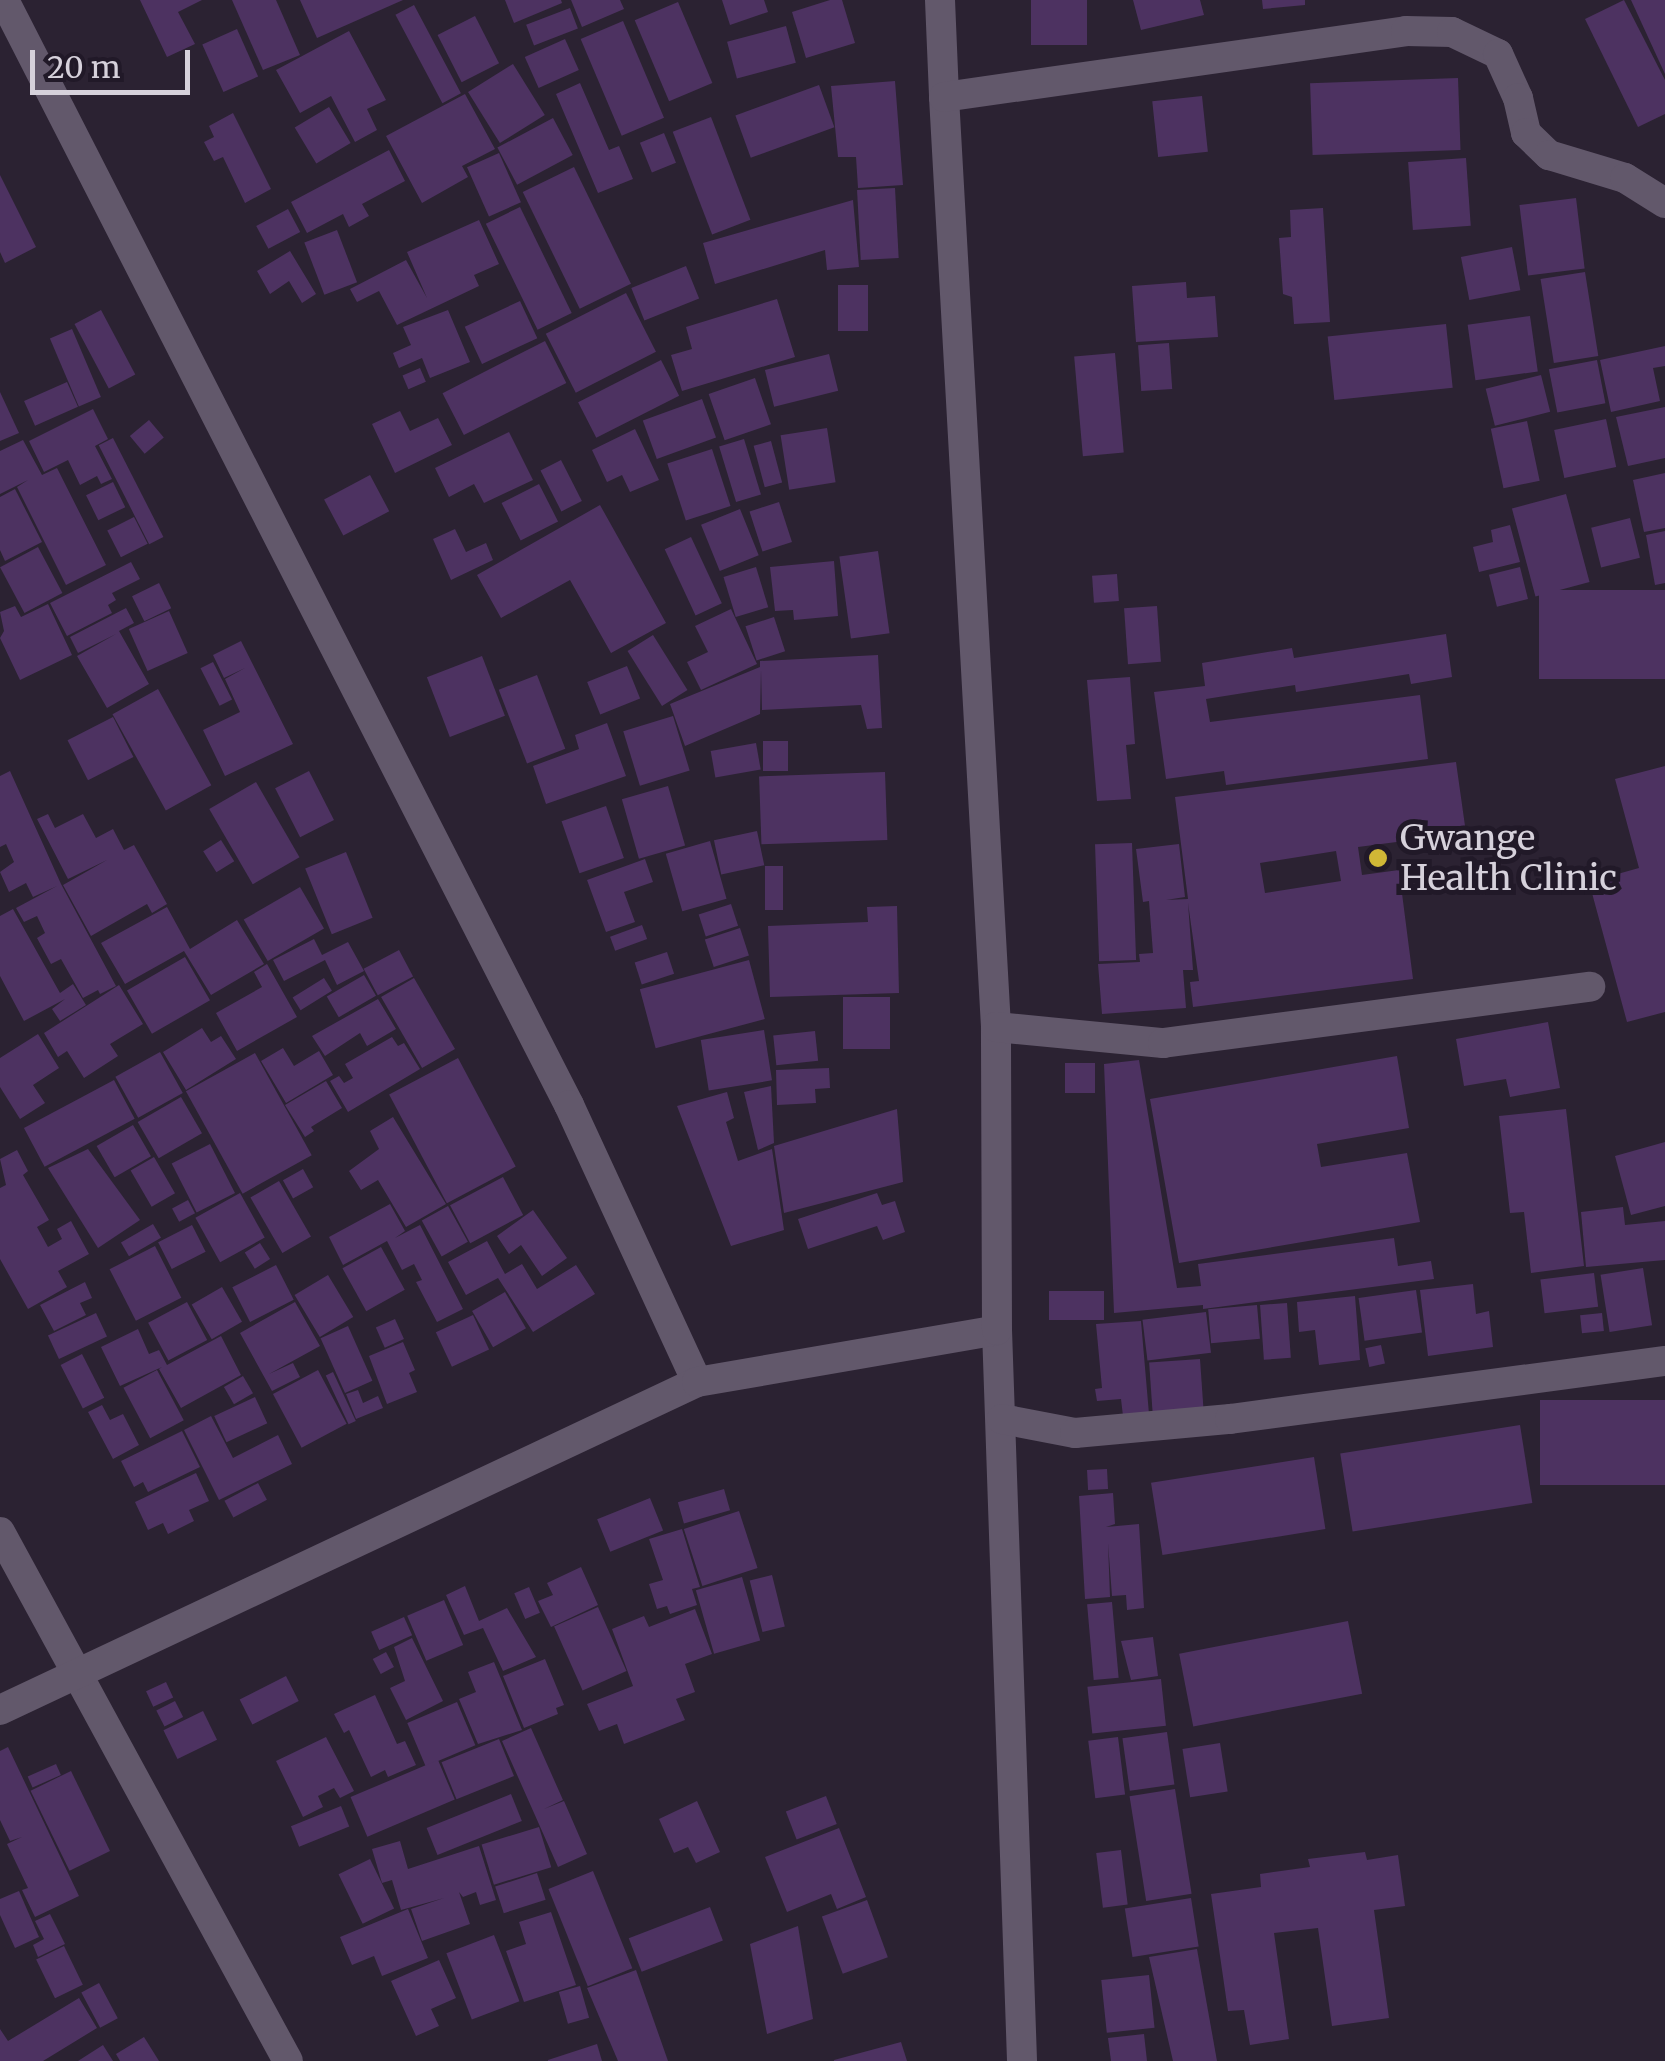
<!DOCTYPE html>
<html>
<head>
<meta charset="utf-8">
<style>
	body { margin:0 }
	#map { position:relative; width:1665px; height:2061px; overflow:hidden; background:#2b2232; font-family:Merriweather,serif }
	div>[style] { position:absolute }
	.building>* { inset:0; background:#4d3261; transform-origin:0 0 }
	.minor>* { height:30px; margin:-15px; padding:0 15px; transform-origin:15px; border-radius:15px; background:#62586b }
	.dots>* { width:28px; height:28px; translate:-50% -50%; box-sizing:border-box; border:5px solid #211928; border-radius:50% }
	span { translate:-50% -50%; white-space:nowrap; text-align:center; line-height:1.15; -webkit-text-stroke:10px #211928; paint-order:stroke }
	.poi-label { font-size:35px; color:#d6d1db }
	.left { translate:0 -50%; text-align:left }
	.scale { position:absolute; left:30px; top:50px; width:160px; height:45px; box-sizing:border-box; border:5px solid #d6d1db; border-top:0; padding-left:12px; font-size:30px; line-height:35px; white-space:nowrap; color:#d6d1db; -webkit-text-stroke:8px #211928; paint-order:stroke }
</style>
</head>
<body>
<div id="map">
	<div class="building">
		<div style="clip-path:polygon(140px 0,202px 0,178px 12px,195px 44px,167px 57px)"></div>
		<div style="clip-path:polygon(232px 0,276px 0,300px 55px,263px 70px)"></div>
		<div style="clip-path:polygon(300px 0,403px 0,317px 38px)"></div>
		<div style="clip-path:polygon(505px 0,561px 0,562px 3px,514px 23px)"></div>
		<div style="clip-path:polygon(571px 0,620px 0,624px 9px,582px 27px)"></div>
		<div style="clip-path:polygon(722px 0,764px 0,768px 12px,730px 25px)"></div>
		<div style="clip-path:polygon(830px 0,842px 0,855px 43px,806px 58px,792px 12px)"></div>
		<div style="left:1031px;top:0;width:56px;height:45px"></div>
		<div style="clip-path:polygon(1133px 0,1200px 0,1204px 15px,1141px 30px)"></div>
		<div style="clip-path:polygon(1262px 0,1305px 0,1305px 5px,1263px 9px)"></div>
		<div style="clip-path:polygon(1624px 0,1665px 80px,1665px 114px,1638px 127px,1585px 19px)"></div>
		<div style="clip-path:polygon(1631px 0,1665px 0,1665px 74px)"></div>
		<div style="left:678px;top:2px;width:88px;height:47px;rotate:67deg"></div>
		<div style="left:414px;top:5px;width:100px;height:21px;rotate:62deg"></div>
		<div style="left:570px;top:8px;width:22px;height:47px;rotate:69deg"></div>
		<div style="left:475px;top:16px;width:53px;height:42px;rotate:63deg"></div>
		<div style="left:623px;top:21px;width:105px;height:46px;rotate:67deg"></div>
		<div style="left:786px;top:26px;width:38px;height:61px;rotate:75deg"></div>
		<div style="left:237px;top:29px;width:52px;height:38px;rotate:66deg"></div>
		<div style="clip-path:polygon(349px 31px,386px 100px,367px 109px,377px 130px,355px 142px,331px 96px,300px 113px,276px 70px)"></div>
		<div style="left:565px;top:39px;width:34px;height:44px;rotate:66deg"></div>
		<div style="left:513px;top:64px;width:60px;height:53px;rotate:58deg"></div>
		<div style="left:1458px;top:78px;width:72px;height:148px;rotate:88deg"></div>
		<div style="clip-path:polygon(895px 81px,903px 185px,858px 188px,856px 157px,838px 157px,831px 86px)"></div>
		<div style="clip-path:polygon(580px 83px,609px 150px,619px 146px,633px 179px,598px 193px,556px 94px)"></div>
		<div style="left:819px;top:85px;width:45px;height:89px;rotate:70deg"></div>
		<div style="clip-path:polygon(465px 94px,495px 149px,462px 166px,468px 177px,422px 203px,386px 136px)"></div>
		<div style="left:1202px;top:96px;width:56px;height:50px;rotate:84deg"></div>
		<div style="left:329px;top:107px;width:42px;height:40px;rotate:59deg"></div>
		<div style="clip-path:polygon(233px 113px,271px 189px,245px 203px,223px 157px,214px 161px,204px 142px,214px 137px,209px 126px)"></div>
		<div style="left:711px;top:117px;width:110px;height:41px;rotate:69deg"></div>
		<div style="left:553px;top:118px;width:42px;height:63px;rotate:62deg"></div>
		<div style="left:664px;top:133px;width:32px;height:26px;rotate:68deg"></div>
		<div style="clip-path:polygon(389px 150px,405px 181px,362px 204px,369px 216px,349px 227px,343px 214px,307px 233px,291px 202px)"></div>
		<div style="left:499px;top:153px;width:54px;height:35px;rotate:66deg"></div>
		<div style="left:1466px;top:158px;width:68px;height:58px;rotate:86deg"></div>
		<div style="left:574px;top:167px;width:130px;height:57px;rotate:64deg"></div>
		<div style="clip-path:polygon(0 175px,36px 247px,5px 263px,0 252px)"></div>
		<div style="left:895px;top:188px;width:70px;height:38px;rotate:87deg"></div>
		<div style="left:1576px;top:198px;width:71px;height:57px;rotate:83deg"></div>
		<div style="clip-path:polygon(853px 200px,859px 267px,827px 270px,825px 250px,715px 284px,703px 243px)"></div>
		<div style="left:520px;top:207px;width:118px;height:38px;rotate:64deg"></div>
		<div style="clip-path:polygon(1323px 208px,1330px 322px,1294px 324px,1292px 297px,1283px 294px,1279px 238px,1291px 237px,1290px 210px)"></div>
		<div style="left:288px;top:209px;width:26px;height:36px;rotate:62deg"></div>
		<div style="clip-path:polygon(479px 220px,499px 264px,474px 275px,479px 286px,397px 325px,379px 291px,357px 302px,350px 289px,406px 260px,427px 298px,407px 252px)"></div>
		<div style="left:337px;top:230px;width:56px;height:35px;rotate:69deg"></div>
		<div style="left:1512px;top:247px;width:44px;height:52px;rotate:79deg"></div>
		<div style="clip-path:polygon(290px 251px,316px 294px,302px 303px,289px 281px,270px 294px,257px 271px)"></div>
		<div style="left:686px;top:266px;width:35px;height:59px;rotate:68deg"></div>
		<div style="left:1585px;top:272px;width:85px;height:45px;rotate:81deg"></div>
		<div style="clip-path:polygon(1186px 282px,1187px 298px,1215px 296px,1218px 337px,1136px 342px,1132px 286px)"></div>
		<div style="left:838px;top:285px;width:30px;height:46px"></div>
		<div style="left:626px;top:293px;width:66px;height:90px;rotate:63deg"></div>
		<div style="clip-path:polygon(777px 299px,795px 357px,682px 391px,671px 355px,692px 349px,686px 327px)"></div>
		<div style="left:520px;top:301px;width:41px;height:61px;rotate:65deg"></div>
		<div style="left:101px;top:310px;width:73px;height:30px;rotate:62deg"></div>
		<div style="clip-path:polygon(448px 310px,470px 362px,430px 378px,422px 358px,399px 368px,393px 353px,411px 345px,403px 327px)"></div>
		<div style="left:1530px;top:316px;width:56px;height:63px;rotate:82deg"></div>
		<div style="left:1446px;top:324px;width:64px;height:119px;rotate:84deg"></div>
		<div style="left:72px;top:329px;width:74px;height:24px;rotate:67deg"></div>
		<div style="left:545px;top:341px;width:47px;height:115px;rotate:63deg"></div>
		<div style="left:1169px;top:343px;width:46px;height:31px;rotate:86deg"></div>
		<div style="clip-path:polygon(1665px 346px,1665px 366px,1653px 368px,1660px 401px,1611px 412px,1600px 360px)"></div>
		<div style="left:1115px;top:353px;width:100px;height:41px;rotate:85deg"></div>
		<div style="left:829px;top:354px;width:38px;height:66px;rotate:76deg"></div>
		<div style="left:661px;top:360px;width:40px;height:93px;rotate:63deg"></div>
		<div style="left:1597px;top:360px;width:44px;height:49px;rotate:79deg"></div>
		<div style="left:420px;top:368px;width:15px;height:19px;rotate:67deg"></div>
		<div style="left:1541px;top:375px;width:38px;height:57px;rotate:76deg"></div>
		<div style="left:755px;top:378px;width:49px;height:49px;rotate:71deg"></div>
		<div style="left:67px;top:382px;width:27px;height:47px;rotate:66deg"></div>
		<div style="clip-path:polygon(0 392px,19px 433px,0 441px)"></div>
		<div style="left:702px;top:399px;width:41px;height:63px;rotate:70deg"></div>
		<div style="clip-path:polygon(1665px 407px,1665px 458px,1628px 466px,1616px 417px)"></div>
		<div style="clip-path:polygon(93px 409px,108px 439px,95px 446px,112px 479px,101px 484px,97px 476px,80px 485px,68px 460px,44px 472px,29px 441px)"></div>
		<div style="clip-path:polygon(400px 411px,410px 431px,438px 418px,452px 445px,395px 473px,372px 424px)"></div>
		<div style="left:1606px;top:419px;width:49px;height:53px;rotate:78deg"></div>
		<div style="left:149px;top:420px;width:23px;height:25px;rotate:50deg"></div>
		<div style="left:1527px;top:421px;width:61px;height:37px;rotate:78deg"></div>
		<div style="left:827px;top:428px;width:55px;height:47px;rotate:81deg"></div>
		<div style="clip-path:polygon(635px 429px,659px 480px,630px 492px,622px 475px,607px 482px,592px 450px)"></div>
		<div style="clip-path:polygon(509px 432px,533px 480px,484px 503px,474px 484px,449px 497px,435px 468px)"></div>
		<div style="left:113px;top:438px;width:111px;height:16px;rotate:63deg"></div>
		<div style="left:744px;top:439px;width:58px;height:26px;rotate:73deg"></div>
		<div style="clip-path:polygon(23px 440px,42px 475px,57px 468px,106px 565px,66px 585px,17px 487px,28px 480px,0 494px,0 451px)"></div>
		<div style="left:771px;top:441px;width:43px;height:18px;rotate:75deg"></div>
		<div style="left:712px;top:449px;width:60px;height:47px;rotate:72deg"></div>
		<div style="left:561px;top:460px;width:46px;height:23px;rotate:63deg"></div>
		<div style="clip-path:polygon(1665px 473px,1665px 528px,1644px 532px,1633px 480px)"></div>
		<div style="left:370px;top:475px;width:41px;height:52px;rotate:62deg"></div>
		<div style="left:113px;top:482px;width:28px;height:30px;rotate:64deg"></div>
		<div style="left:539px;top:484px;width:42px;height:42px;rotate:63deg"></div>
		<div style="clip-path:polygon(15px 489px,42px 542px,5px 561px,0 550px,0 497px)"></div>
		<div style="left:1566px;top:494px;width:91px;height:56px;rotate:75deg"></div>
		<div style="left:779px;top:502px;width:42px;height:31px;rotate:72deg"></div>
		<div style="clip-path:polygon(600px 505px,666px 623px,611px 653px,570px 580px,501px 618px,477px 575px)"></div>
		<div style="left:740px;top:509px;width:50px;height:42px;rotate:68deg"></div>
		<div style="left:134px;top:517px;width:30px;height:30px;rotate:63deg"></div>
		<div style="left:1630px;top:518px;width:41px;height:40px;rotate:76deg"></div>
		<div style="clip-path:polygon(1510px 525px,1520px 562px,1479px 572px,1473px 547px,1493px 542px,1491px 530px)"></div>
		<div style="clip-path:polygon(455px 529px,466px 552px,486px 543px,493px 560px,451px 580px,433px 539px)"></div>
		<div style="clip-path:polygon(1665px 531px,1665px 583px,1655px 585px,1646px 535px)"></div>
		<div style="left:691px;top:537px;width:73px;height:29px;rotate:65deg"></div>
		<div style="left:38px;top:547px;width:52px;height:43px;rotate:62deg"></div>
		<div style="left:878px;top:551px;width:83px;height:39px;rotate:82deg"></div>
		<div style="clip-path:polygon(834px 561px,838px 616px,794px 620px,793px 610px,775px 611px,770px 567px)"></div>
		<div style="clip-path:polygon(131px 562px,140px 579px,112px 593px,116px 600px,108px 605px,112px 613px,67px 636px,50px 603px)"></div>
		<div style="left:756px;top:567px;width:42px;height:34px;rotate:73deg"></div>
		<div style="left:1520px;top:567px;width:33px;height:32px;rotate:76deg"></div>
		<div style="left:1117px;top:574px;width:27px;height:25px;rotate:86deg"></div>
		<div style="left:159px;top:583px;width:28px;height:30px;rotate:64deg"></div>
		<div style="left:1665px;top:590px;width:89px;height:126px;rotate:90deg"></div>
		<div style="clip-path:polygon(48px 604px,72px 655px,20px 680px,0 638px,4px 631px,0 612px,15px 606px,21px 617px)"></div>
		<div style="left:1157px;top:606px;width:56px;height:33px;rotate:86deg"></div>
		<div style="clip-path:polygon(126px 608px,134px 623px,119px 631px,149px 684px,107px 708px,77px 656px,116px 634px,78px 653px,70px 637px)"></div>
		<div style="clip-path:polygon(731px 609px,757px 664px,701px 690px,687px 662px,708px 652px,695px 626px)"></div>
		<div style="left:169px;top:611px;width:46px;height:44px;rotate:66deg"></div>
		<div style="left:774px;top:617px;width:36px;height:30px;rotate:72deg"></div>
		<div style="clip-path:polygon(1446px 634px,1452px 677px,1411px 684px,1409px 674px,1296px 692px,1295px 685px,1206px 699px,1210px 722px,1420px 695px,1428px 759px,1226px 785px,1224px 771px,1166px 779px,1154px 692px,1205px 686px,1202px 663px,1292px 648px,1294px 658px)"></div>
		<div style="left:653px;top:635px;width:65px;height:30px;rotate:58deg"></div>
		<div style="clip-path:polygon(241px 641px,293px 744px,225px 776px,203px 730px,240px 712px,225px 679px,245px 668px,224px 678px,213px 655px)"></div>
		<div style="clip-path:polygon(878px 655px,882px 728px,867px 729px,861px 705px,762px 710px,761px 670px,760px 714px,685px 746px,670px 704px,760px 667px,760px 661px)"></div>
		<div style="left:482px;top:656px;width:64px;height:59px;rotate:69deg"></div>
		<div style="left:213px;top:662px;width:42px;height:14px;rotate:63deg"></div>
		<div style="left:627px;top:666px;width:35px;height:43px;rotate:68deg"></div>
		<div style="left:537px;top:675px;width:79px;height:41px;rotate:69deg"></div>
		<div style="clip-path:polygon(1130px 677px,1135px 744px,1126px 745px,1131px 799px,1097px 801px,1087px 680px)"></div>
		<div style="left:158px;top:689px;width:110px;height:52px;rotate:61deg"></div>
		<div style="left:673px;top:716px;width:57px;height:52px;rotate:73deg"></div>
		<div style="left:113px;top:717px;width:45px;height:51px;rotate:63deg"></div>
		<div style="clip-path:polygon(607px 723px,626px 776px,546px 804px,533px 766px,579px 749px,575px 735px)"></div>
		<div style="left:763px;top:741px;width:25px;height:30px"></div>
		<div style="left:756px;top:743px;width:27px;height:46px;rotate:80deg"></div>
		<div style="clip-path:polygon(evenodd,1456px 762px,1466px 833px,1358px 847px,1362px 875px,1399px 870px,1413px 979px,1193px 1007px,1190px 982px,1199px 981px,1188px 903px,1193px 970px,1183px 970px,1186px 1008px,1102px 1014px,1098px 964px,1140px 962px,1139px 954px,1153px 953px,1149px 901px,1143px 902px,1136px 849px,1179px 844px,1185px 897px,1166px 900px,1188px 899px,1175px 797px,1456px 762px,1336px 851px,1341px 881px,1265px 893px,1260px 863px,1336px 851px)"></div>
		<div style="clip-path:polygon(1665px 766px,1665px 1012px,1627px 1022px,1589px 882px,1639px 868px,1615px 779px)"></div>
		<div style="clip-path:polygon(10px 771px,61px 884px,116px 986px,100px 994px,98px 990px,83px 998px,61px 959px,51px 964px,37px 938px,45px 933px,37px 916px,24px 922px,16px 908px,57px 886px,33px 897px,26px 883px,9px 892px,0 872px,14px 862px,6px 844px,0 847px,0 776px)"></div>
		<div style="left:309px;top:771px;width:55px;height:38px;rotate:63deg"></div>
		<div style="left:885px;top:772px;width:68px;height:126px;rotate:88deg"></div>
		<div style="left:256px;top:782px;width:87px;height:54px;rotate:60deg"></div>
		<div style="left:668px;top:786px;width:62px;height:48px;rotate:74deg"></div>
		<div style="left:606px;top:806px;width:55px;height:47px;rotate:71deg"></div>
		<div style="clip-path:polygon(48px 814px,55px 828px,83px 814px,96px 838px,113px 829px,124px 850px,134px 845px,167px 904px,152px 913px,147px 904px,91px 936px,63px 885px,107px 860px,68px 879px,37px 819px)"></div>
		<div style="left:757px;top:831px;width:35px;height:44px;rotate:78deg"></div>
		<div style="left:221px;top:840px;width:25px;height:21px;rotate:58deg"></div>
		<div style="left:710px;top:841px;width:60px;height:46px;rotate:74deg"></div>
		<div style="left:1132px;top:843px;width:117px;height:37px;rotate:88deg"></div>
		<div style="left:346px;top:852px;width:71px;height:44px;rotate:68deg"></div>
		<div style="clip-path:polygon(645px 859px,653px 882px,624px 892px,635px 922px,606px 932px,587px 880px)"></div>
		<div style="left:765px;top:866px;width:18px;height:44px"></div>
		<div style="left:300px;top:887px;width:48px;height:65px;rotate:60deg"></div>
		<div style="left:731px;top:904px;width:23px;height:34px;rotate:72deg"></div>
		<div style="clip-path:polygon(897px 906px,899px 993px,770px 997px,768px 926px,868px 922px,867px 907px)"></div>
		<div style="clip-path:polygon(167px 907px,190px 949px,237px 920px,264px 964px,211px 995px,184px 951px,125px 984px,101px 943px)"></div>
		<div style="clip-path:polygon(13px 909px,60px 993px,73px 984px,86px 1005px,60px 1021px,52px 1009px,65px 999px,24px 1021px,0 976px,0 916px)"></div>
		<div style="left:642px;top:925px;width:15px;height:34px;rotate:70deg"></div>
		<div style="left:740px;top:928px;width:29px;height:37px;rotate:72deg"></div>
		<div style="clip-path:polygon(314px 939px,322px 955px,348px 942px,364px 971px,337px 985px,325px 960px,284px 981px,273px 960px)"></div>
		<div style="left:399px;top:950px;width:30px;height:40px;rotate:62deg"></div>
		<div style="left:667px;top:952px;width:23px;height:34px;rotate:72deg"></div>
		<div style="left:185px;top:957px;width:50px;height:67px;rotate:60deg"></div>
		<div style="left:749px;top:960px;width:61px;height:113px;rotate:75deg"></div>
		<div style="clip-path:polygon(267px 964px,297px 1017px,237px 1051px,216px 1013px,262px 987px,254px 972px)"></div>
		<div style="left:364px;top:975px;width:24px;height:43px;rotate:60deg"></div>
		<div style="left:324px;top:978px;width:15px;height:37px;rotate:58deg"></div>
		<div style="left:414px;top:978px;width:82px;height:38px;rotate:60deg"></div>
		<div style="clip-path:polygon(119px 985px,143px 1024px,110px 1044px,118px 1056px,84px 1078px,67px 1051px,58px 1057px,44px 1033px)"></div>
		<div style="left:890px;top:997px;width:52px;height:47px;rotate:90deg"></div>
		<div style="clip-path:polygon(378px 999px,396px 1029px,367px 1046px,360px 1033px,325px 1056px,312px 1036px)"></div>
		<div style="clip-path:polygon(1548px 1022px,1560px 1088px,1510px 1097px,1506px 1079px,1464px 1086px,1456px 1039px)"></div>
		<div style="clip-path:polygon(202px 1028px,211px 1042px,221px 1036px,236px 1059px,186px 1090px,163px 1052px)"></div>
		<div style="left:764px;top:1030px;width:51px;height:64px;rotate:81deg"></div>
		<div style="left:815px;top:1031px;width:30px;height:42px;rotate:84deg"></div>
		<div style="clip-path:polygon(38px 1034px,59px 1068px,33px 1085px,45px 1103px,20px 1119px,0 1087px,0 1058px)"></div>
		<div style="clip-path:polygon(392px 1037px,398px 1046px,404px 1043px,420px 1069px,348px 1112px,330px 1081px,339px 1076px,344px 1083px,353px 1078px,345px 1064px)"></div>
		<div style="clip-path:polygon(283px 1048px,294px 1066px,319px 1051px,333px 1075px,286px 1103px,261px 1061px)"></div>
		<div style="left:160px;top:1052px;width:47px;height:51px;rotate:61deg"></div>
		<div style="left:255px;top:1053px;width:117px;height:79px;rotate:61deg"></div>
		<div style="clip-path:polygon(1397px 1056px,1409px 1128px,1317px 1144px,1321px 1167px,1407px 1153px,1420px 1222px,1179px 1263px,1150px 1099px)"></div>
		<div style="left:458px;top:1058px;width:123px;height:78px;rotate:62deg"></div>
		<div style="clip-path:polygon(1139px 1060px,1177px 1288px,1201px 1286px,1198px 1264px,1394px 1238px,1398px 1266px,1431px 1261px,1434px 1279px,1203px 1309px,1203px 1305px,1114px 1313px,1104px 1064px)"></div>
		<div style="left:1065px;top:1063px;width:30px;height:30px"></div>
		<div style="clip-path:polygon(829px 1068px,830px 1088px,815px 1089px,816px 1103px,777px 1105px,776px 1070px)"></div>
		<div style="left:114px;top:1080px;width:44px;height:102px;rotate:62deg"></div>
		<div style="clip-path:polygon(326px 1081px,342px 1108px,311px 1127px,314px 1131px,305px 1137px,285px 1105px)"></div>
		<div style="clip-path:polygon(771px 1086px,774px 1143px,758px 1150px,744px 1092px)"></div>
		<div style="clip-path:polygon(727px 1092px,734px 1118px,726px 1122px,738px 1161px,772px 1149px,784px 1230px,731px 1246px,677px 1106px)"></div>
		<div style="left:181px;top:1097px;width:42px;height:50px;rotate:60deg"></div>
		<div style="clip-path:polygon(897px 1109px,903px 1182px,784px 1213px,774px 1146px)"></div>
		<div style="clip-path:polygon(1566px 1109px,1584px 1266px,1531px 1273px,1524px 1212px,1510px 1213px,1499px 1116px)"></div>
		<div style="clip-path:polygon(393px 1117px,446px 1204px,406px 1227px,378px 1180px,361px 1190px,349px 1171px,379px 1149px,370px 1131px)"></div>
		<div style="left:133px;top:1125px;width:36px;height:42px;rotate:60deg"></div>
		<div style="clip-path:polygon(1665px 1142px,1665px 1206px,1631px 1215px,1615px 1156px)"></div>
		<div style="left:210px;top:1144px;width:55px;height:43px;rotate:63deg"></div>
		<div style="clip-path:polygon(88px 1149px,140px 1220px,98px 1248px,48px 1168px)"></div>
		<div style="clip-path:polygon(17px 1150px,28px 1171px,23px 1175px,49px 1220px,37px 1227px,48px 1247px,62px 1239px,57px 1229px,71px 1221px,89px 1254px,58px 1271px,67px 1287px,28px 1309px,0 1259px,0 1188px,6px 1185px,0 1159px)"></div>
		<div style="left:154px;top:1157px;width:42px;height:27px;rotate:60deg"></div>
		<div style="left:303px;top:1169px;width:21px;height:23px;rotate:61deg"></div>
		<div style="left:503px;top:1177px;width:43px;height:60px;rotate:62deg"></div>
		<div style="left:279px;top:1181px;width:64px;height:33px;rotate:60deg"></div>
		<div style="left:240px;top:1193px;width:51px;height:51px;rotate:61deg"></div>
		<div style="clip-path:polygon(877px 1193px,882px 1205px,895px 1201px,905px 1232px,883px 1240px,877px 1226px,808px 1249px,798px 1219px)"></div>
		<div style="left:188px;top:1200px;width:15px;height:18px;rotate:62deg"></div>
		<div style="clip-path:polygon(390px 1204px,405px 1231px,395px 1238px,420px 1225px,463px 1309px,437px 1322px,416px 1282px,422px 1280px,414px 1264px,402px 1270px,387px 1241px,343px 1265px,329px 1237px)"></div>
		<div style="left:448px;top:1206px;width:41px;height:30px;rotate:61deg"></div>
		<div style="clip-path:polygon(1623px 1207px,1625px 1225px,1665px 1221px,1665px 1260px,1586px 1267px,1581px 1212px)"></div>
		<div style="clip-path:polygon(533px 1210px,567px 1258px,542px 1276px,521px 1245px,509px 1254px,497px 1236px)"></div>
		<div style="left:153px;top:1224px;width:16px;height:37px;rotate:60deg"></div>
		<div style="left:192px;top:1225px;width:30px;height:38px;rotate:63deg"></div>
		<div style="clip-path:polygon(487px 1241px,505px 1274px,522px 1264px,537px 1289px,576px 1265px,595px 1294px,533px 1332px,498px 1278px,466px 1295px,448px 1262px)"></div>
		<div style="left:260px;top:1243px;width:19px;height:18px;rotate:58deg"></div>
		<div style="left:155px;top:1246px;width:58px;height:51px;rotate:63deg"></div>
		<div style="left:381px;top:1247px;width:49px;height:44px;rotate:61deg"></div>
		<div style="left:276px;top:1265px;width:39px;height:49px;rotate:63deg"></div>
		<div style="left:1643px;top:1268px;width:58px;height:43px;rotate:81deg"></div>
		<div style="left:1594px;top:1273px;width:34px;height:54px;rotate:83deg"></div>
		<div style="left:328px;top:1275px;width:49px;height:39px;rotate:59deg"></div>
		<div style="clip-path:polygon(85px 1282px,92px 1298px,80px 1303px,86px 1315px,54px 1331px,40px 1305px)"></div>
		<div style="clip-path:polygon(1473px 1284px,1476px 1314px,1489px 1311px,1493px 1347px,1428px 1356px,1420px 1290px)"></div>
		<div style="left:222px;top:1287px;width:40px;height:35px;rotate:60deg"></div>
		<div style="left:1416px;top:1290px;width:43px;height:58px;rotate:82deg"></div>
		<div style="left:1049px;top:1291px;width:55px;height:29px"></div>
		<div style="left:505px;top:1292px;width:42px;height:38px;rotate:60deg"></div>
		<div style="clip-path:polygon(1355px 1296px,1360px 1360px,1319px 1365px,1315px 1330px,1299px 1332px,1297px 1302px)"></div>
		<div style="left:187px;top:1302px;width:43px;height:44px;rotate:62deg"></div>
		<div style="clip-path:polygon(295px 1302px,320px 1346px,269px 1374px,293px 1363px,300px 1377px,272px 1391px,240px 1333px)"></div>
		<div style="left:1287px;top:1303px;width:55px;height:27px;rotate:86deg"></div>
		<div style="left:1257px;top:1305px;width:34px;height:49px;rotate:85deg"></div>
		<div style="left:1206px;top:1312px;width:41px;height:64px;rotate:83deg"></div>
		<div style="left:96px;top:1313px;width:26px;height:53px;rotate:65deg"></div>
		<div style="left:1602px;top:1313px;width:18px;height:22px;rotate:84deg"></div>
		<div style="left:473px;top:1315px;width:38px;height:41px;rotate:65deg"></div>
		<div style="left:395px;top:1319px;width:22px;height:21px;rotate:66deg"></div>
		<div style="clip-path:polygon(1141px 1321px,1149px 1414px,1123px 1416px,1121px 1399px,1097px 1401px,1095px 1389px,1102px 1388px,1096px 1324px)"></div>
		<div style="left:348px;top:1326px;width:60px;height:30px;rotate:66deg"></div>
		<div style="clip-path:polygon(138px 1329px,149px 1354px,159px 1350px,167px 1365px,221px 1336px,241px 1375px,181px 1408px,159px 1369px,162px 1367px,120px 1386px,101px 1347px)"></div>
		<div style="clip-path:polygon(403px 1342px,415px 1370px,409px 1373px,417px 1392px,387px 1404px,369px 1356px)"></div>
		<div style="left:1381px;top:1345px;width:19px;height:16px;rotate:78deg"></div>
		<div style="left:82px;top:1354px;width:49px;height:24px;rotate:63deg"></div>
		<div style="left:1200px;top:1359px;width:51px;height:51px;rotate:86deg"></div>
		<div style="left:157px;top:1370px;width:57px;height:38px;rotate:62deg"></div>
		<div style="left:318px;top:1370px;width:61px;height:51px;rotate:62deg"></div>
		<div style="left:333px;top:1372px;width:54px;height:8px;rotate:65deg"></div>
		<div style="left:243px;top:1376px;width:20px;height:22px;rotate:60deg"></div>
		<div style="clip-path:polygon(358px 1390px,363px 1403px,378px 1396px,383px 1408px,356px 1419px,346px 1394px)"></div>
		<div style="left:255px;top:1397px;width:29px;height:45px;rotate:65deg"></div>
		<div style="left:1665px;top:1400px;width:85px;height:125px;rotate:90deg"></div>
		<div style="clip-path:polygon(102px 1405px,110px 1420px,123px 1414px,139px 1445px,113px 1459px,88px 1412px)"></div>
		<div style="clip-path:polygon(211px 1416px,233px 1458px,278px 1435px,292px 1464px,219px 1500px,184px 1430px)"></div>
		<div style="left:1520px;top:1425px;width:79px;height:182px;rotate:81deg"></div>
		<div style="clip-path:polygon(182px 1431px,200px 1467px,148px 1492px,143px 1482px,134px 1487px,121px 1461px)"></div>
		<div style="left:1314px;top:1457px;width:73px;height:165px;rotate:81deg"></div>
		<div style="left:1107px;top:1469px;width:20px;height:20px;rotate:87deg"></div>
		<div style="clip-path:polygon(196px 1473px,209px 1501px,189px 1510px,194px 1521px,168px 1534px,163px 1523px,148px 1530px,135px 1502px)"></div>
		<div style="left:258px;top:1483px;width:19px;height:38px;rotate:62deg"></div>
		<div style="left:724px;top:1489px;width:22px;height:48px;rotate:74deg"></div>
		<div style="clip-path:polygon(1113px 1493px,1115px 1524px,1106px 1527px,1139px 1524px,1144px 1608px,1127px 1610px,1126px 1595px,1112px 1596px,1108px 1543px,1110px 1597px,1085px 1599px,1079px 1496px)"></div>
		<div style="left:650px;top:1498px;width:35px;height:57px;rotate:68deg"></div>
		<div style="left:739px;top:1511px;width:60px;height:58px;rotate:72deg"></div>
		<div style="clip-path:polygon(682px 1529px,700px 1587px,692px 1589px,697px 1605px,670px 1614px,667px 1606px,657px 1609px,649px 1584px,663px 1580px,649px 1539px)"></div>
		<div style="clip-path:polygon(581px 1567px,598px 1605px,551px 1627px,538px 1601px,553px 1595px,547px 1583px)"></div>
		<div style="left:772px;top:1575px;width:53px;height:23px;rotate:76deg"></div>
		<div style="left:742px;top:1577px;width:66px;height:48px;rotate:74deg"></div>
		<div style="clip-path:polygon(465px 1586px,479px 1621px,507px 1608px,536px 1657px,503px 1671px,483px 1628px,464px 1635px,446px 1595px)"></div>
		<div style="left:529px;top:1587px;width:28px;height:16px;rotate:67deg"></div>
		<div style="left:444px;top:1600px;width:49px;height:40px;rotate:67deg"></div>
		<div style="left:1112px;top:1602px;width:76px;height:25px;rotate:85deg"></div>
		<div style="left:598px;top:1607px;width:70px;height:48px;rotate:66deg"></div>
		<div style="clip-path:polygon(695px 1609px,712px 1654px,685px 1664px,695px 1692px,676px 1699px,685px 1720px,624px 1744px,617px 1724px,599px 1731px,587px 1704px,633px 1686px,612px 1629px,644px 1616px,649px 1627px)"></div>
		<div style="left:404px;top:1617px;width:20px;height:36px;rotate:66deg"></div>
		<div style="left:1348px;top:1621px;width:74px;height:172px;rotate:79deg"></div>
		<div style="clip-path:polygon(1153px 1637px,1158px 1676px,1131px 1680px,1121px 1641px)"></div>
		<div style="clip-path:polygon(412px 1638px,443px 1701px,406px 1720px,390px 1688px,405px 1681px,394px 1647px)"></div>
		<div style="left:386px;top:1652px;width:17px;height:15px;rotate:62deg"></div>
		<div style="clip-path:polygon(545px 1659px,564px 1705px,556px 1708px,558px 1714px,524px 1728px,503px 1676px)"></div>
		<div style="clip-path:polygon(494px 1662px,522px 1730px,478px 1744px,459px 1699px,476px 1692px,468px 1672px)"></div>
		<div style="left:286px;top:1676px;width:28px;height:52px;rotate:63deg"></div>
		<div style="left:1161px;top:1679px;width:47px;height:74px;rotate:84deg"></div>
		<div style="left:166px;top:1682px;width:17px;height:22px;rotate:65deg"></div>
		<div style="clip-path:polygon(375px 1695px,397px 1744px,405px 1741px,416px 1765px,388px 1777px,385px 1770px,371px 1777px,349px 1730px,344px 1733px,334px 1714px)"></div>
		<div style="left:175px;top:1701px;width:18px;height:21px;rotate:63deg"></div>
		<div style="left:457px;top:1702px;width:47px;height:54px;rotate:67deg"></div>
		<div style="left:203px;top:1711px;width:32px;height:44px;rotate:64deg"></div>
		<div style="clip-path:polygon(531px 1728px,563px 1800px,544px 1809px,564px 1801px,587px 1854px,558px 1867px,502px 1741px)"></div>
		<div style="left:1167px;top:1732px;width:53px;height:45px;rotate:82deg"></div>
		<div style="clip-path:polygon(326px 1737px,354px 1791px,340px 1798px,334px 1788px,318px 1796px,323px 1807px,303px 1817px,276px 1761px)"></div>
		<div style="left:1118px;top:1737px;width:58px;height:30px;rotate:83deg"></div>
		<div style="left:499px;top:1739px;width:40px;height:62px;rotate:68deg"></div>
		<div style="left:1220px;top:1743px;width:49px;height:38px;rotate:81deg"></div>
		<div style="clip-path:polygon(8px 1747px,79px 1896px,35px 1917px,22px 1890px,28px 1888px,7px 1844px,22px 1837px,10px 1841px,0 1820px,0 1751px)"></div>
		<div style="left:438px;top:1760px;width:43px;height:95px;rotate:67deg"></div>
		<div style="left:56px;top:1764px;width:12px;height:31px;rotate:66deg"></div>
		<div style="left:71px;top:1771px;width:89px;height:45px;rotate:64deg"></div>
		<div style="left:1175px;top:1789px;width:106px;height:46px;rotate:81deg"></div>
		<div style="left:511px;top:1794px;width:29px;height:91px;rotate:68deg"></div>
		<div style="left:826px;top:1796px;width:30px;height:43px;rotate:69deg"></div>
		<div style="clip-path:polygon(697px 1801px,720px 1852px,696px 1863px,688px 1847px,674px 1853px,659px 1819px)"></div>
		<div style="left:341px;top:1806px;width:22px;height:54px;rotate:68deg"></div>
		<div style="left:539px;top:1827px;width:42px;height:60px;rotate:73deg"></div>
		<div style="clip-path:polygon(839px 1828px,866px 1897px,837px 1909px,831px 1894px,787px 1912px,765px 1857px)"></div>
		<div style="clip-path:polygon(400px 1841px,408px 1869px,479px 1846px,496px 1900px,480px 1905px,476px 1892px,463px 1897px,459px 1892px,470px 1924px,422px 1941px,411px 1909px,444px 1898px,401px 1910px,392px 1880px,382px 1883px,372px 1849px)"></div>
		<div style="left:1121px;top:1850px;width:55px;height:25px;rotate:83deg"></div>
		<div style="clip-path:polygon(1365px 1852px,1367px 1860px,1398px 1855px,1405px 1906px,1374px 1910px,1389px 2018px,1332px 2026px,1318px 1928px,1274px 1933px,1289px 2039px,1250px 2045px,1244px 2010px,1228px 2011px,1211px 1894px,1261px 1887px,1260px 1874px,1310px 1867px,1308px 1859px)"></div>
		<div style="left:370px;top:1859px;width:55px;height:35px;rotate:64deg"></div>
		<div style="left:593px;top:1871px;width:105px;height:48px;rotate:68deg"></div>
		<div style="left:537px;top:1873px;width:28px;height:44px;rotate:72deg"></div>
		<div style="clip-path:polygon(19px 1891px,39px 1937px,15px 1948px,0 1915px,0 1899px)"></div>
		<div style="left:1191px;top:1898px;width:49px;height:67px;rotate:81deg"></div>
		<div style="left:867px;top:1900px;width:61px;height:48px;rotate:70deg"></div>
		<div style="left:710px;top:1907px;width:36px;height:87px;rotate:69deg"></div>
		<div style="clip-path:polygon(408px 1909px,428px 1958px,382px 1976px,374px 1956px,352px 1965px,340px 1937px)"></div>
		<div style="clip-path:polygon(551px 1912px,576px 1985px,524px 2002px,506px 1951px,526px 1944px,519px 1922px)"></div>
		<div style="clip-path:polygon(50px 1914px,65px 1944px,38px 1957px,33px 1945px,44px 1939px,35px 1921px)"></div>
		<div style="clip-path:polygon(798px 1926px,813px 2019px,767px 2034px,750px 1944px)"></div>
		<div style="left:494px;top:1935px;width:71px;height:51px;rotate:69deg"></div>
		<div style="left:64px;top:1946px;width:43px;height:31px;rotate:64deg"></div>
		<div style="clip-path:polygon(1197px 1949px,1217px 2061px,1173px 2061px,1149px 1957px)"></div>
		<div style="clip-path:polygon(439px 1960px,456px 1998px,431px 2009px,439px 2026px,416px 2036px,391px 1981px)"></div>
		<div style="clip-path:polygon(636px 1970px,668px 2061px,618px 2061px,587px 1988px)"></div>
		<div style="left:1149px;top:1975px;width:53px;height:48px;rotate:84deg"></div>
		<div style="left:99px;top:1983px;width:40px;height:20px;rotate:62deg"></div>
		<div style="left:580px;top:1986px;width:33px;height:22px;rotate:74deg"></div>
		<div style="clip-path:polygon(79px 1998px,97px 2028px,43px 2061px,0 2061px,0 2029px,8px 2041px)"></div>
		<div style="clip-path:polygon(1144px 2034px,1147px 2061px,1111px 2061px,1108px 2038px)"></div>
		<div style="clip-path:polygon(144px 2037px,159px 2061px,120px 2061px,116px 2054px)"></div>
		<div style="clip-path:polygon(901px 2042px,907px 2061px,834px 2061px,834px 2060px)"></div>
		<div style="clip-path:polygon(597px 2044px,602px 2061px,548px 2061px,548px 2060px)"></div>
		<div style="clip-path:polygon(103px 2045px,113px 2061px,78px 2061px)"></div>
	</div>
	<div class="minor">
		<div style="left:4px;top:0;width:1241px;rotate:62.92deg"></div>
		<div style="left:569px;top:1105px;width:305px;rotate:65.2deg"></div>
		<div style="left:940px;top:0;width:97px;rotate:87.6deg"></div>
		<div style="left:996px;top:1027px;width:931px;rotate:-93.2deg"></div>
		<div style="left:944px;top:97px;width:467px;rotate:-8.1deg"></div>
		<div style="left:1406px;top:31px;width:46px;rotate:1.2deg"></div>
		<div style="left:1452px;top:32px;width:51px;rotate:25.6deg"></div>
		<div style="left:1498px;top:54px;width:48px;rotate:65.6deg"></div>
		<div style="left:1518px;top:98px;width:36px;rotate:77deg"></div>
		<div style="left:1526px;top:133px;width:32px;rotate:44deg"></div>
		<div style="left:1549px;top:155px;width:79px;rotate:16.8deg"></div>
		<div style="left:1625px;top:178px;width:47px;rotate:32deg"></div>
		<div style="left:997px;top:1330px;width:731px;rotate:88.04deg"></div>
		<div style="left:1002px;top:1419px;width:74px;rotate:10.9deg"></div>
		<div style="left:1075px;top:1433px;width:156px;rotate:-5.2deg"></div>
		<div style="left:1230px;top:1419px;width:439px;rotate:-7.6deg"></div>
		<div style="left:0;top:1532px;width:602px;rotate:61.44deg"></div>
		<div style="left:0;top:1710px;width:770px;rotate:-25.2deg"></div>
		<div style="left:697px;top:1382px;width:304px;rotate:-9.8deg"></div>
		<div style="left:997px;top:1330px;width:303px;rotate:-90.2deg"></div>
		<div style="left:996px;top:1027px;width:168px;rotate:5.5deg"></div>
		<div style="left:1163px;top:1043px;width:431px;rotate:-7.5deg"></div>
	</div>
	<div class="dots">
		<div style="left:1378px;top:858px;background:#d0b736"></div>
	</div>
	<div class="poi-label">
		<span class="left" style="left:1400px;top:858px">Gwange<br>Health Clinic</span>
	</div>
	<div class="scale">20 m</div>
</div>
</body>
</html>
